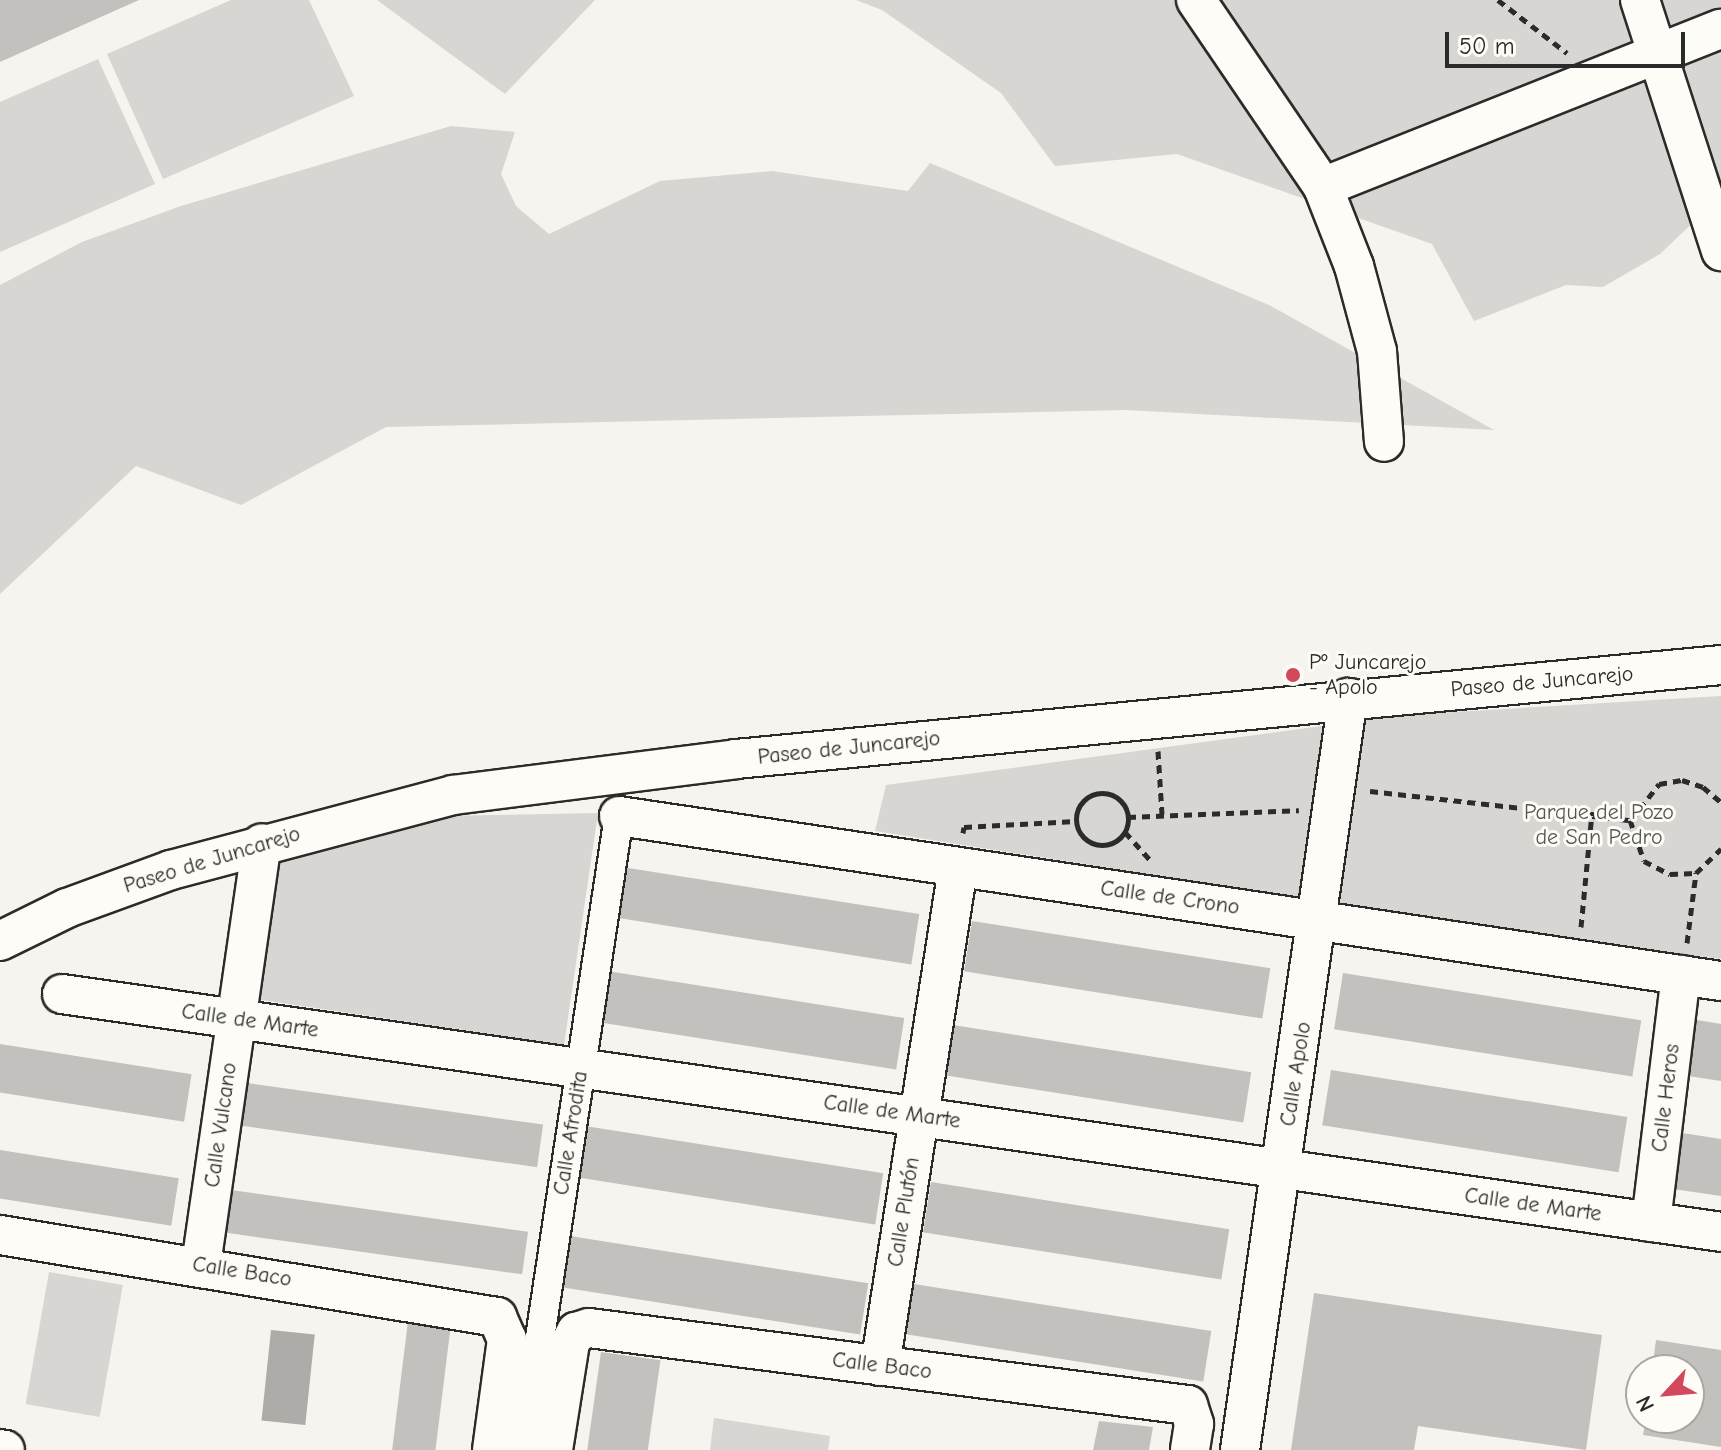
<!DOCTYPE html>
<html>
<head>
<meta charset="utf-8">
<style>
	body { margin:0 }
	#map { position:relative; width:1721px; height:1450px; overflow:hidden; background:#f5f4ef; font-family:"Comic Neue",sans-serif }
	div>[style] { position:absolute }
	.green>* { inset:0; background:#d7d6d2; transform-origin:0 0 }
	.water>* { inset:0; background:#adaca9; transform-origin:0 0 }
	.building>* { inset:0; background:#c2c1be; transform-origin:0 0 }
	.path>* { height:5px; margin-top:-2.5px; transform-origin:0; background:repeating-linear-gradient(90deg,#2b2b2b 0 8px,transparent 0 14px) }
	.path>.ring { margin:-2.5px; padding:0; box-sizing:content-box; background:none; border:5px solid #2b2b2b; border-radius:50% }
	.roads { filter:drop-shadow(2px 0 #2b2b2b) drop-shadow(-2px 0 #2b2b2b) drop-shadow(0 2px #2b2b2b) drop-shadow(0 -2px #2b2b2b) }
	.pedestrian>* { height:28px; margin:-14px; padding:0 14px; transform-origin:14px; border-radius:14px; background:#fdfcf7 }
	.minor>* { height:38px; margin:-19px; padding:0 19px; transform-origin:19px; border-radius:19px; background:#fdfcf7 }
	.dots>* { width:22px; height:22px; translate:-50% -50%; box-sizing:border-box; border:4px solid #fdfcf7; border-radius:50% }
	span { translate:-50% -50%; white-space:nowrap; text-align:center; line-height:1.15; -webkit-text-stroke:6px #fdfcf7; paint-order:stroke }
	.poi-label { font-size:22px; color:#2b2b2b }
	.left { translate:0 -50%; text-align:left }
	.street-label { font-size:22px; color:#2b2b2b }
	.park-label { font-size:22px; color:#565655 }
	.north { position:absolute; left:1625px; top:1354px; width:80px; height:80px; box-sizing:border-box; background:#fdfcf7; border:2px solid #a9a8a5; border-radius:50%; rotate:244deg; font-size:22px; font-weight:700; line-height:32px; text-align:center; color:#2b2b2b }
	.north::after { content:''; display:block; margin:auto; width:28px; height:36px; background:#d1495b; clip-path:polygon(50% 0,100% 100%,50% 72%,0 100%) }
	.scale { position:absolute; left:1445px; top:32px; width:240px; height:36px; box-sizing:border-box; border:4px solid #2b2b2b; border-top:0; padding-left:10px; font-size:24px; line-height:28px; white-space:nowrap; color:#2b2b2b; -webkit-text-stroke:6px #fdfcf7; paint-order:stroke }
</style>
</head>
<body>
<div id="map">
	<div class="green">
		<div style="clip-path:polygon(231px 0,309px 0,354px 96px,163px 179px,107px 54px)"></div>
		<div style="clip-path:polygon(377px 0,595px 0,505px 94px)"></div>
		<div style="clip-path:polygon(856px 0,1721px 0,1721px 196px,1660px 254px,1603px 287px,1566px 285px,1474px 321px,1432px 244px,1177px 154px,1055px 166px,1001px 93px,882px 10px)"></div>
		<div style="clip-path:polygon(98px 59px,155px 184px,0 252px,0 102px)"></div>
		<div style="clip-path:polygon(451px 126px,515px 132px,501px 174px,516px 206px,549px 234px,660px 181px,772px 171px,908px 191px,930px 163px,1269px 305px,1494px 430px,1126px 410px,386px 427px,241px 505px,136px 466px,0 594px,0 285px,82px 242px,181px 206px)"></div>
		<div style="clip-path:polygon(1721px 696px,1721px 959px,1557px 939px,875px 831px,886px 785px,1403px 715px)"></div>
		<div style="clip-path:polygon(598px 813px,564px 1045px,255px 999px,278px 856px,437px 816px)"></div>
		<div style="left:49px;top:1272px;width:75px;height:134px;rotate:10deg"></div>
		<div style="clip-path:polygon(714px 1418px,830px 1436px,828px 1450px,710px 1450px)"></div>
	</div>
	<div class="water">
		<div style="left:271px;top:1330px;width:44px;height:91px;rotate:6deg"></div>
	</div>
	<div class="building">
		<div style="clip-path:polygon(0 0,139px 0,0 62px)"></div>
		<div style="left:622px;top:867px;width:301px;height:51px;rotate:9deg"></div>
		<div style="left:972px;top:921px;width:302px;height:51px;rotate:9deg"></div>
		<div style="left:607px;top:971px;width:301px;height:52px;rotate:9deg"></div>
		<div style="left:1343px;top:973px;width:302px;height:57px;rotate:9deg"></div>
		<div style="clip-path:polygon(1691px 1019px,1721px 1024px,1721px 1081px,1688px 1076px)"></div>
		<div style="left:953px;top:1025px;width:302px;height:51px;rotate:9deg"></div>
		<div style="left:0;top:1044px;width:194px;height:48px;rotate:9deg"></div>
		<div style="left:1331px;top:1070px;width:300px;height:56px;rotate:9deg"></div>
		<div style="left:247px;top:1083px;width:299px;height:43px;rotate:8deg"></div>
		<div style="left:585px;top:1126px;width:302px;height:52px;rotate:9deg"></div>
		<div style="clip-path:polygon(1676px 1132px,1721px 1139px,1721px 1196px,1673px 1189px)"></div>
		<div style="left:0;top:1150px;width:181px;height:48px;rotate:9deg"></div>
		<div style="left:931px;top:1182px;width:302px;height:51px;rotate:9deg"></div>
		<div style="left:231px;top:1190px;width:300px;height:43px;rotate:8deg"></div>
		<div style="left:570px;top:1236px;width:302px;height:52px;rotate:9deg"></div>
		<div style="left:914px;top:1284px;width:301px;height:51px;rotate:9deg"></div>
		<div style="clip-path:polygon(1314px 1293px,1602px 1335px,1586px 1450px,1418px 1426px,1414px 1450px,1291px 1450px)"></div>
		<div style="left:408px;top:1321px;width:43px;height:130px;rotate:7deg"></div>
		<div style="clip-path:polygon(1656px 1340px,1721px 1350px,1721px 1447px,1643px 1435px,1646px 1418px,1689px 1418px,1689px 1370px,1652px 1370px)"></div>
		<div style="left:601px;top:1352px;width:60px;height:99px;rotate:8deg"></div>
		<div style="clip-path:polygon(1099px 1421px,1153px 1427px,1149px 1450px,1093px 1450px)"></div>
	</div>
	<div class="path">
		<div style="left:1498px;top:0;width:87px;rotate:37.5deg"></div>
		<div style="left:1158px;top:751px;width:63px;rotate:86.4deg"></div>
		<div style="left:1370px;top:791px;width:262px;rotate:6.4deg"></div>
		<div style="left:1630px;top:820px;width:43px;rotate:71.1deg"></div>
		<div style="left:1644px;top:861px;width:29px;rotate:27deg"></div>
		<div style="left:1670px;top:874px;width:26px;rotate:-2deg"></div>
		<div style="left:1696px;top:873px;width:35px;rotate:-44deg"></div>
		<div class="ring" style="left:1076px;top:793px;width:47px;height:47px"></div>
		<div style="left:1128px;top:817px;width:171px;rotate:-2.3deg"></div>
		<div style="left:1631px;top:820px;width:46px;rotate:-52.1deg"></div>
		<div style="left:1659px;top:784px;width:23px;rotate:-10deg"></div>
		<div style="left:1682px;top:780px;width:22px;rotate:18deg"></div>
		<div style="left:1703px;top:787px;width:23px;rotate:40deg"></div>
		<div style="left:1125px;top:832px;width:39px;rotate:48deg"></div>
		<div style="left:963px;top:833px;width:6px;rotate:-81deg"></div>
		<div style="left:964px;top:827px;width:112px;rotate:-3.1deg"></div>
		<div style="left:1581px;top:927px;width:116px;rotate:-84.5deg"></div>
		<div style="left:1687px;top:943px;width:71px;rotate:-82.7deg"></div>
	</div>
	<div class="roads">
		<div class="pedestrian">
			<div style="left:523px;top:1450px;width:641px;rotate:-81.39deg"></div>
		</div>
		<div class="minor">
			<div style="left:1196px;top:0;width:226px;rotate:55.8deg"></div>
			<div style="left:1323px;top:187px;width:85px;rotate:68.6deg"></div>
			<div style="left:1354px;top:266px;width:88px;rotate:74.9deg"></div>
			<div style="left:1377px;top:351px;width:91px;rotate:85.6deg"></div>
			<div style="left:1640px;top:0;width:264px;rotate:72.1deg"></div>
			<div style="left:1323px;top:187px;width:428px;rotate:-21.7deg"></div>
			<div style="left:619px;top:816px;width:1114px;rotate:8.52deg"></div>
			<div style="left:0;top:941px;width:75px;rotate:-26.2deg"></div>
			<div style="left:67px;top:908px;width:111px;rotate:-20.1deg"></div>
			<div style="left:171px;top:870px;width:292px;rotate:-14.9deg"></div>
			<div style="left:453px;top:795px;width:285px;rotate:-7.2deg"></div>
			<div style="left:736px;top:759px;width:989px;rotate:-5.45deg"></div>
			<div style="left:62px;top:994px;width:1676px;rotate:8.16deg"></div>
			<div style="left:1651px;top:1222px;width:249px;rotate:-83.1deg"></div>
			<div style="left:0;top:1235px;width:504px;rotate:9.37deg"></div>
			<div style="left:497px;top:1317px;width:24px;rotate:66deg"></div>
			<div style="left:507px;top:1339px;width:112px;rotate:97.7deg"></div>
			<div style="left:201px;top:1265px;width:426px;rotate:-81.8deg"></div>
			<div style="left:880px;top:1366px;width:504px;rotate:-81.1deg"></div>
			<div style="left:0;top:1449px;width:5px;rotate:11deg"></div>
			<div style="left:553px;top:1450px;width:108px;rotate:-81deg"></div>
			<div style="left:570px;top:1343px;width:13px;rotate:-61deg"></div>
			<div style="left:576px;top:1332px;width:14px;rotate:-17deg"></div>
			<div style="left:589px;top:1328px;width:604px;rotate:7.33deg"></div>
			<div style="left:1188px;top:1405px;width:20px;rotate:72deg"></div>
			<div style="left:1194px;top:1424px;width:26px;rotate:99deg"></div>
			<div style="left:1240px;top:1450px;width:760px;rotate:-81.83deg"></div>
		</div>
	</div>
	<div class="dots">
		<div style="left:1293px;top:675px;background:#d1495b"></div>
	</div>
	<div class="poi-label">
		<span class="left" style="left:1309px;top:675px">Pº Juncarejo<br>- Apolo</span>
	</div>
	<div class="street-label">
		<span style="left:1542px;top:682px;rotate:-5deg">Paseo de Juncarejo</span>
		<span style="left:849px;top:748px;rotate:-6deg">Paseo de Juncarejo</span>
		<span style="left:212px;top:860px;rotate:-17deg">Paseo de Juncarejo</span>
		<span style="left:1170px;top:898px;rotate:8deg">Calle de Crono</span>
		<span style="left:250px;top:1021px;rotate:8deg">Calle de Marte</span>
		<span style="left:1296px;top:1074px;rotate:-81deg">Calle Apolo</span>
		<span style="left:1666px;top:1098px;rotate:-83deg">Calle Heros</span>
		<span style="left:892px;top:1112px;rotate:8deg">Calle de Marte</span>
		<span style="left:221px;top:1125px;rotate:-82deg">Calle Vulcano</span>
		<span style="left:571px;top:1133px;rotate:-81deg">Calle Afrodita</span>
		<span style="left:1533px;top:1205px;rotate:8deg">Calle de Marte</span>
		<span style="left:904px;top:1212px;rotate:-81deg">Calle Plutón</span>
		<span style="left:242px;top:1272px;rotate:9deg">Calle Baco</span>
		<span style="left:882px;top:1366px;rotate:7deg">Calle Baco</span>
	</div>
	<div class="park-label">
		<span style="left:1599px;top:825px">Parque del Pozo<br>de San Pedro</span>
	</div>
	<div class="north">N</div>
	<div class="scale">50 m</div>
</div>
</body>
</html>
